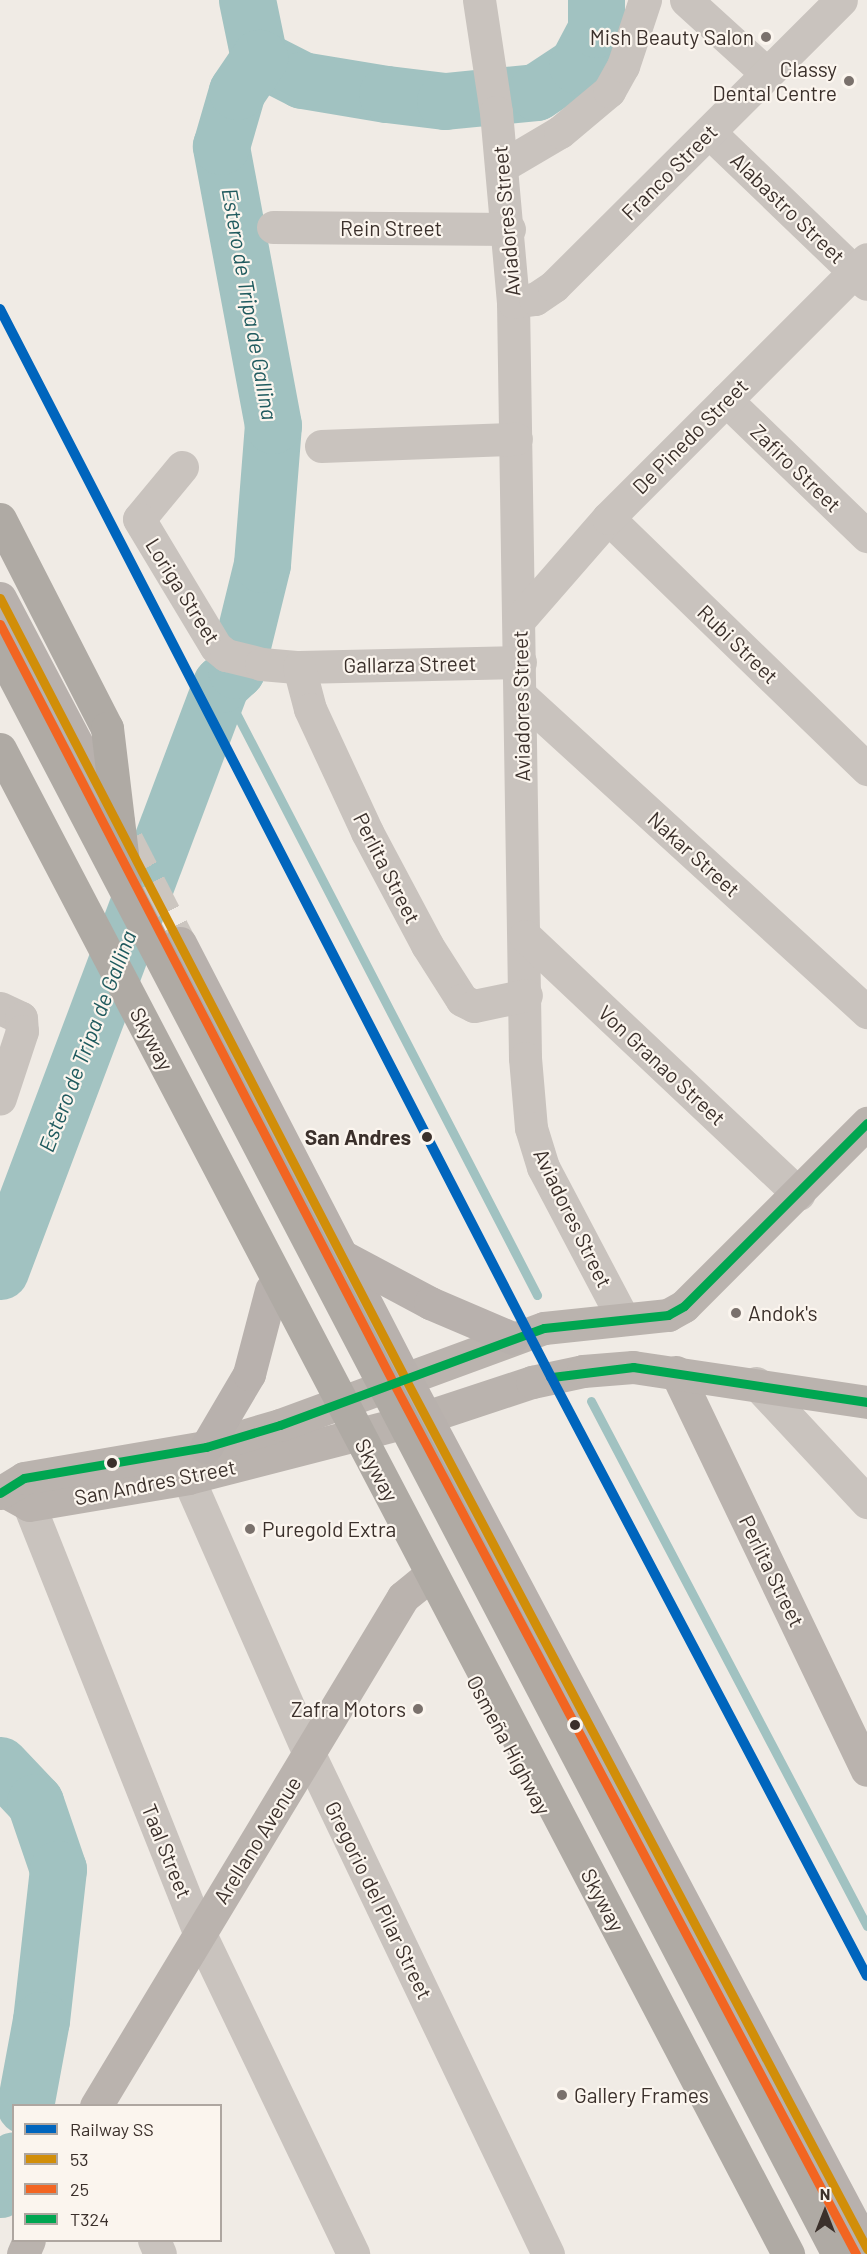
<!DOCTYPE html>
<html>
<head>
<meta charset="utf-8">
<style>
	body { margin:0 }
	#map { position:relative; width:867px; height:2254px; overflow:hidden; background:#f0ebe5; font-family:Barlow,sans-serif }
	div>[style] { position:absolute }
	.stream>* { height:9px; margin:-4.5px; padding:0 4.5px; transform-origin:4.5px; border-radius:4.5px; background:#a1c2c1 }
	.river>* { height:57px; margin:-28.5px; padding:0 28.5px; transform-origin:28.5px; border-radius:28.5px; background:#a1c2c1 }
	.primary-tunnel>* { height:33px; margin-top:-16.5px; transform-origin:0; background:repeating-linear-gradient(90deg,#ccc6c0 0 33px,transparent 0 49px) }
	.street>* { height:33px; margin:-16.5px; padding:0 16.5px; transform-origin:16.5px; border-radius:16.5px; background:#c9c3be }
	.secondary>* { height:33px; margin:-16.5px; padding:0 16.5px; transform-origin:16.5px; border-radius:16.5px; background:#bab3ae }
	.primary>* { height:33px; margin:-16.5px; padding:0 16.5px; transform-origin:16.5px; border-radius:16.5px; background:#b8b1ad }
	.highway-bridge>* { height:33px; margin:-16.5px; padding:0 16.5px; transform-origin:16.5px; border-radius:16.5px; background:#afaaa4 }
	.bus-1>* { height:9px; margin:-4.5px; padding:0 4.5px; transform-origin:4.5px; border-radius:4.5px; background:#d18e09 }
	.bus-2>* { height:9px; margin:-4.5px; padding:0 4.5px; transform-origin:4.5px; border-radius:4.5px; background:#f26522 }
	.bus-3>* { height:9px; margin:-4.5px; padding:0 4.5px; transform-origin:4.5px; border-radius:4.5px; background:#00a651 }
	.rail-1>* { height:10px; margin:-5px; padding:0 5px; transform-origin:5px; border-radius:5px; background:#0065bd }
	.dots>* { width:16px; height:16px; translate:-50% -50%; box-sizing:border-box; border:3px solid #fbf5ee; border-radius:50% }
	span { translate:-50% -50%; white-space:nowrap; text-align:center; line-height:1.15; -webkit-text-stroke:4.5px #fbf5ee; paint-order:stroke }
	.poi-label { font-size:21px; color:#3b302b }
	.right { translate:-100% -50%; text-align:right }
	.left { translate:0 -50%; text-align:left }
	.street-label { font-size:21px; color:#3b302b }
	.stop-label { font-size:21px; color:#3b302b; font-weight:700 }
	.water-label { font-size:22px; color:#1f5a5e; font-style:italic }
	.legend { position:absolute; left:12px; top:2104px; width:210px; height:138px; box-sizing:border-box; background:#fbf5ee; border:2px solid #aea6a0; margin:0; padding:8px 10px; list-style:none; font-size:18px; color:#3b302b }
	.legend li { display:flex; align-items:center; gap:12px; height:30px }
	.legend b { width:30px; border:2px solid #aea6a0 }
	.north { position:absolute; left:795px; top:2182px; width:60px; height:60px; -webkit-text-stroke:4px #fbf5ee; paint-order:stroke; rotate:0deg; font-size:16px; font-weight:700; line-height:24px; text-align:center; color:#3b302b }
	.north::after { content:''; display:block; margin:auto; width:21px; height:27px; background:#3b302b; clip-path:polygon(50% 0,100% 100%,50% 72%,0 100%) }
</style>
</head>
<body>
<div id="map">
	<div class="stream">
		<div style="left:221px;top:684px;width:688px;rotate:62.65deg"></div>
		<div style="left:591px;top:1401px;width:593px;rotate:62.27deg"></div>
	</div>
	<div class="river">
		<div style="left:247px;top:0;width:59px;rotate:78.3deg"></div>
		<div style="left:259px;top:58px;width:48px;rotate:27.1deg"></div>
		<div style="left:302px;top:80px;width:86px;rotate:9.4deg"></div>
		<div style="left:387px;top:94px;width:58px;rotate:6.9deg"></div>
		<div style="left:445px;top:101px;width:91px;rotate:-5.6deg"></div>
		<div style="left:536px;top:92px;width:49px;rotate:-33.4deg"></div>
		<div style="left:577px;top:65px;width:41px;rotate:-62.2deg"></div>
		<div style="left:596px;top:29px;width:29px;rotate:-90deg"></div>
		<div style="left:0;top:1271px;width:627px;rotate:-69.37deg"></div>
		<div style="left:221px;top:684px;width:21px;rotate:-43deg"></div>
		<div style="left:236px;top:670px;width:109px;rotate:-76.2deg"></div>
		<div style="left:262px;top:564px;width:139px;rotate:-85.5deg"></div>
		<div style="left:273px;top:425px;width:284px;rotate:-100.6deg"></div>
		<div style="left:221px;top:146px;width:57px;rotate:-73.8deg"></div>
		<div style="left:237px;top:91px;width:40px;rotate:-56deg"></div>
		<div style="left:0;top:1765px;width:51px;rotate:46.6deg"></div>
		<div style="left:35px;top:1802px;width:71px;rotate:71.1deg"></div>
		<div style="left:58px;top:1869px;width:152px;rotate:96.4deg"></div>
		<div style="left:41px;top:2020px;width:87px;rotate:100.5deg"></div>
		<div style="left:0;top:2189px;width:32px;rotate:-64deg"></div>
	</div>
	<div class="primary-tunnel">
		<div style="left:127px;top:840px;width:116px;rotate:62.8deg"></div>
	</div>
	<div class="street">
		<div style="left:479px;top:0;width:113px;rotate:81.4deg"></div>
		<div style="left:496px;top:112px;width:191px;rotate:84.9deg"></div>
		<div style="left:513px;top:302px;width:756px;rotate:89.09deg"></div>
		<div style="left:525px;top:1058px;width:70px;rotate:85.1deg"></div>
		<div style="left:531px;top:1128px;width:41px;rotate:72.9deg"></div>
		<div style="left:543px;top:1167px;width:170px;rotate:62.2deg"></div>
		<div style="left:686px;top:0;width:107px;rotate:42.3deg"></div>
		<div style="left:709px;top:132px;width:219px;rotate:43.9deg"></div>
		<div style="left:502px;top:166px;width:67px;rotate:-30.4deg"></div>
		<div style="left:560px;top:132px;width:64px;rotate:-39.9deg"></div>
		<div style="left:609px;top:91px;width:29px;rotate:-61deg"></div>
		<div style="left:623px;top:66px;width:70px;rotate:-71.6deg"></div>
		<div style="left:273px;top:227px;width:236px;rotate:0.5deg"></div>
		<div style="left:513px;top:302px;width:22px;rotate:-8deg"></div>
		<div style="left:535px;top:299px;width:23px;rotate:-34deg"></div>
		<div style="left:554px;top:286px;width:405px;rotate:-44.9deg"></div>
		<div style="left:726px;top:400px;width:196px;rotate:44deg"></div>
		<div style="left:321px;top:446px;width:195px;rotate:-2.1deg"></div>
		<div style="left:182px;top:467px;width:67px;rotate:129.6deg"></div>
		<div style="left:139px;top:519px;width:149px;rotate:59deg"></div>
		<div style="left:216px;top:647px;width:13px;rotate:39deg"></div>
		<div style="left:226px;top:655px;width:36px;rotate:14deg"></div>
		<div style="left:261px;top:664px;width:38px;rotate:5deg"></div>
		<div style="left:299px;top:667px;width:221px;rotate:-1.3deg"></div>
		<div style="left:608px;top:518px;width:361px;rotate:44.1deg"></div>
		<div style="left:519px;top:620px;width:135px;rotate:-48.9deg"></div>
		<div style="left:608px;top:518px;width:366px;rotate:-45deg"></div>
		<div style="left:299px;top:667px;width:43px;rotate:75.3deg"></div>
		<div style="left:310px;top:709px;width:136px;rotate:65.1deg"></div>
		<div style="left:367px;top:832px;width:128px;rotate:62deg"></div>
		<div style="left:427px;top:945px;width:65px;rotate:57.5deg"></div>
		<div style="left:462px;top:1000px;width:13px;rotate:27deg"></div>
		<div style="left:474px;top:1006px;width:53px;rotate:-11.9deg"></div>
		<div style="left:521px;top:696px;width:469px;rotate:42.4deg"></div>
		<div style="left:525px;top:936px;width:376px;rotate:43.3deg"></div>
		<div style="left:0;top:1008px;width:23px;rotate:25deg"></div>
		<div style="left:21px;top:1018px;width:13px;rotate:86deg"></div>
		<div style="left:22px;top:1031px;width:71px;rotate:108.2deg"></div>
		<div style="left:756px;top:1383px;width:163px;rotate:47deg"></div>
		<div style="left:188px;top:1478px;width:304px;rotate:66.3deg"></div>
		<div style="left:310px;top:1756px;width:552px;rotate:64.46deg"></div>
		<div style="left:29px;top:1505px;width:460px;rotate:68.3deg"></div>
		<div style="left:199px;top:1932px;width:357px;rotate:64.4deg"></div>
		<div style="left:154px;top:2240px;width:15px;rotate:67deg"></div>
	</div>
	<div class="secondary">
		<div style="left:676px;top:1372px;width:441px;rotate:64.4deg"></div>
		<div style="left:6px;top:1492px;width:26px;rotate:29deg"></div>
		<div style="left:29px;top:1505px;width:161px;rotate:-9.6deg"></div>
		<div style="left:188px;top:1478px;width:246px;rotate:-14.4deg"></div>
		<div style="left:426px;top:1417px;width:112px;rotate:-18.3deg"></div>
		<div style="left:532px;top:1382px;width:52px;rotate:-12.2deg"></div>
		<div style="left:583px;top:1371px;width:50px;rotate:-4.6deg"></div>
		<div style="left:633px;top:1367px;width:237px;rotate:8.5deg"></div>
		<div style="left:0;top:1493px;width:28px;rotate:-32deg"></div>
		<div style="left:24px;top:1478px;width:185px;rotate:-9.7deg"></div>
		<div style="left:206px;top:1447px;width:77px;rotate:-16.6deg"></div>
		<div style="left:280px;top:1425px;width:281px;rotate:-20.2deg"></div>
		<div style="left:544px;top:1328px;width:125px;rotate:-6deg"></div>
		<div style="left:668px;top:1315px;width:18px;rotate:-29deg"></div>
		<div style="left:684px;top:1306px;width:259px;rotate:-45deg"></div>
		<div style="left:96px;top:2106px;width:594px;rotate:-58.9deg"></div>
		<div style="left:403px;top:1597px;width:26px;rotate:-39deg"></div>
		<div style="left:23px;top:2254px;width:15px;rotate:-67deg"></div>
	</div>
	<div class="primary">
		<div style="left:0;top:598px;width:253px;rotate:62.2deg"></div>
		<div style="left:180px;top:943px;width:492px;rotate:62.7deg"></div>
		<div style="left:406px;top:1380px;width:984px;rotate:62.05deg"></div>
		<div style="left:344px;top:1257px;width:98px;rotate:28.1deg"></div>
		<div style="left:430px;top:1303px;width:89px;rotate:23.1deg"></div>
		<div style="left:206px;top:1447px;width:85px;rotate:-59.5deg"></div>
		<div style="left:249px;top:1374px;width:87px;rotate:-75.3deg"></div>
	</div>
	<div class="highway-bridge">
		<div style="left:0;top:519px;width:235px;rotate:62.9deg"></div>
		<div style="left:107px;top:728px;width:152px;rotate:83.2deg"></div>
		<div style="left:0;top:650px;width:1810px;rotate:62.42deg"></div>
		<div style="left:0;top:749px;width:1699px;rotate:62.36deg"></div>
	</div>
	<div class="bus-1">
		<div style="left:0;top:598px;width:881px;rotate:62.56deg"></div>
		<div style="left:406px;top:1380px;width:984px;rotate:62.05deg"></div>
	</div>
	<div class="bus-2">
		<div style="left:0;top:624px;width:858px;rotate:62.6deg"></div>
		<div style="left:395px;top:1386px;width:983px;rotate:62.03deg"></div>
	</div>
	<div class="bus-3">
		<div style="left:552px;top:1377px;width:82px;rotate:-7deg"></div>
		<div style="left:633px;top:1367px;width:237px;rotate:8.5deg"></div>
		<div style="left:0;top:1493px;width:28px;rotate:-32deg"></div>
		<div style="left:24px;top:1478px;width:185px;rotate:-9.7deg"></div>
		<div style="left:206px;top:1447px;width:77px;rotate:-16.6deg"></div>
		<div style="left:280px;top:1425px;width:281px;rotate:-20.2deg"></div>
		<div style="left:544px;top:1328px;width:125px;rotate:-6deg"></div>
		<div style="left:668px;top:1315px;width:18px;rotate:-29deg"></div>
		<div style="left:684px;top:1306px;width:259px;rotate:-45deg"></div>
	</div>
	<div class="rail-1">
		<div style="left:0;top:309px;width:1202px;rotate:62.71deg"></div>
		<div style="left:551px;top:1377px;width:677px;rotate:62.19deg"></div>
	</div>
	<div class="dots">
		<div style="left:766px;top:37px;background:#7a716c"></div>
		<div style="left:849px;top:81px;background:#7a716c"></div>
		<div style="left:427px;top:1137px;background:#3b302b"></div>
		<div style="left:736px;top:1313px;background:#7a716c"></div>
		<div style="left:112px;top:1463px;background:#3b302b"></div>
		<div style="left:250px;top:1529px;background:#7a716c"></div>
		<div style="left:418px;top:1709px;background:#7a716c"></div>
		<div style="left:575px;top:1725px;background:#3b302b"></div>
		<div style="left:562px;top:2095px;background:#7a716c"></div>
	</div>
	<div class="poi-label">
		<span class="right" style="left:754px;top:37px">Mish Beauty Salon</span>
		<span class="right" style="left:837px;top:81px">Classy<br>Dental Centre</span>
		<span class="left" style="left:748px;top:1313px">Andok's</span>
		<span class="left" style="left:262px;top:1529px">Puregold Extra</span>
		<span class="right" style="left:406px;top:1709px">Zafra Motors</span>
		<span class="left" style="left:574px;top:2095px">Gallery Frames</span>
	</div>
	<div class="street-label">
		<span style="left:669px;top:172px;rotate:-45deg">Franco Street</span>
		<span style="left:788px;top:208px;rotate:44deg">Alabastro Street</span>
		<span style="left:506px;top:221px;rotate:-95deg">Aviadores Street</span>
		<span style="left:391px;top:228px">Rein Street</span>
		<span style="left:690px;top:436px;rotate:-45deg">De Pinedo Street</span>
		<span style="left:796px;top:468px;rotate:44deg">Zafiro Street</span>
		<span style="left:183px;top:591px;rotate:58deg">Loriga Street</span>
		<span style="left:738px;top:644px;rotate:44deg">Rubi Street</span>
		<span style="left:410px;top:664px;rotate:-1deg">Gallarza Street</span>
		<span style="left:521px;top:706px;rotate:-91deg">Aviadores Street</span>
		<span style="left:694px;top:854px;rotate:42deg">Nakar Street</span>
		<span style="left:387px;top:868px;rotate:63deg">Perlita Street</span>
		<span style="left:152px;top:1039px;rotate:62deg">Skyway</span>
		<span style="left:662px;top:1065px;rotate:43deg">Von Granao Street</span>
		<span style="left:573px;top:1218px;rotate:64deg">Aviadores Street</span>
		<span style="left:377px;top:1470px;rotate:62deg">Skyway</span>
		<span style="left:155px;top:1482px;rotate:-11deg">San Andres Street</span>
		<span style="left:772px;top:1571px;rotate:64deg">Perlita Street</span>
		<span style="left:509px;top:1745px;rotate:62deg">Osmeña Highway</span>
		<span style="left:257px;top:1840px;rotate:-58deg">Arellano Avenue</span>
		<span style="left:167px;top:1851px;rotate:68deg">Taal Street</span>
		<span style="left:379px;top:1900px;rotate:64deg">Gregorio del Pilar Street</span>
		<span style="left:603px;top:1900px;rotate:62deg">Skyway</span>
	</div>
	<div class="stop-label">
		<span class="right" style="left:411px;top:1137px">San Andres</span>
	</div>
	<div class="water-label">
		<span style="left:250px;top:304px;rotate:80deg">Estero de Tripa de Gallina</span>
		<span style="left:87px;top:1041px;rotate:-69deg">Estero de Tripa de Gallina</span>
	</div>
	<ul class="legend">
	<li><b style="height:8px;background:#0065bd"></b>Railway SS</li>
	<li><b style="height:8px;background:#d18e09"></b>53</li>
	<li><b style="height:8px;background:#f26522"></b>25</li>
	<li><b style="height:8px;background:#00a651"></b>T324</li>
	</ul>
	<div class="north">N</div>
</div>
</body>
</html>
